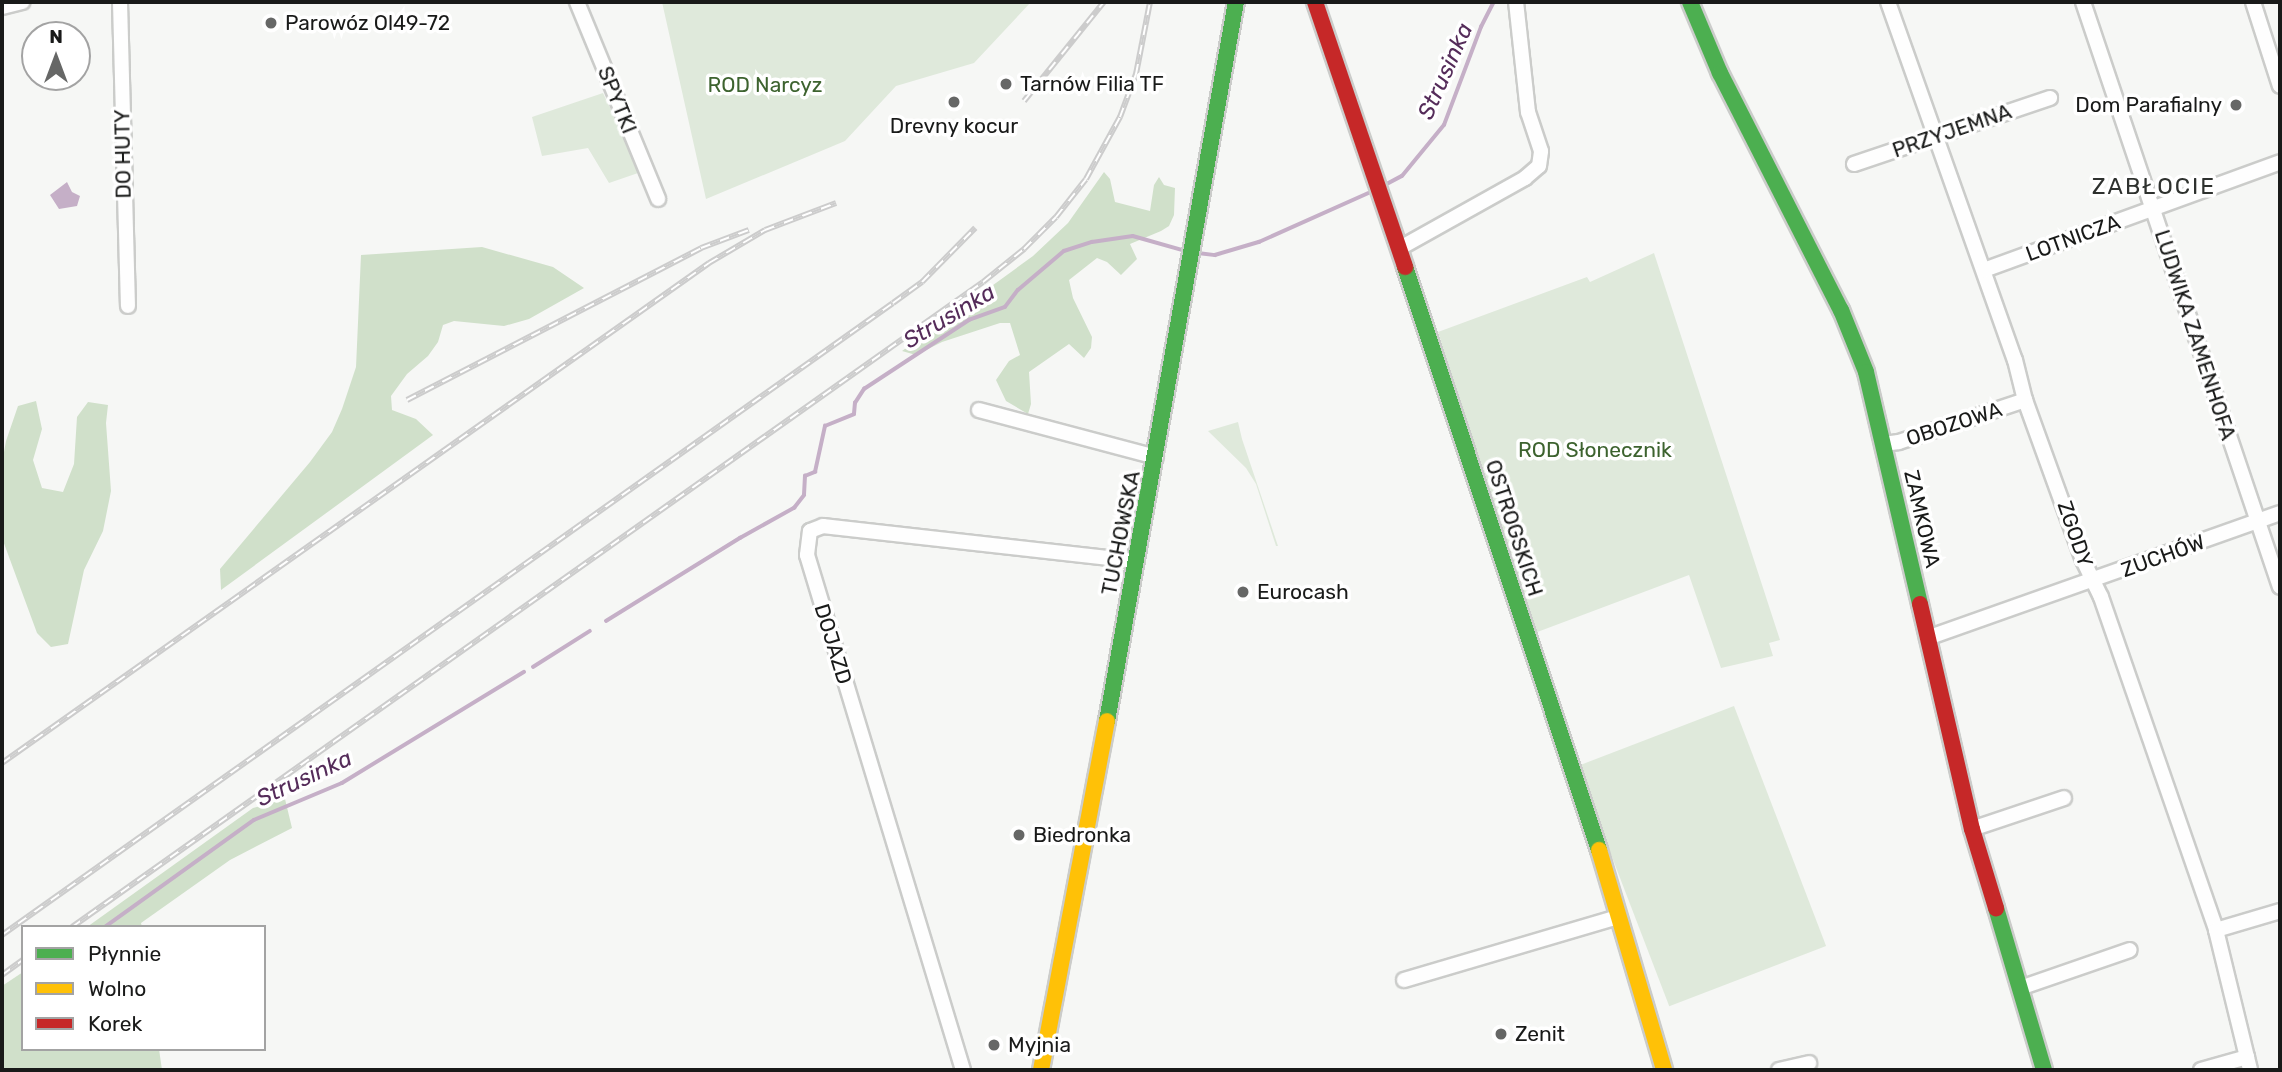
<!DOCTYPE html>
<html>
<head>
<meta charset="utf-8">
<style>
	body { margin:0 }
	#map { position:relative; width:2282px; height:1072px; overflow:hidden; background:#f6f7f5; font-family:Rubik,sans-serif }
	div>[style] { position:absolute }
	.green>* { inset:0; background:#dfe9db; transform-origin:0 0 }
	.forest>* { inset:0; background:#d0e0ca }
	.water>* { inset:0; background:#c5afc7 }
	.stream>* { height:3.5px; margin:-1.75px; padding:0 1.75px; transform-origin:1.75px; border-radius:1.75px; background:#c5afc7 }
	.roads { filter:drop-shadow(2px 0 #cbccca) drop-shadow(-2px 0 #cbccca) drop-shadow(0 2px #cbccca) drop-shadow(0 -2px #cbccca) }
	.street>* { height:14px; margin:-7px; padding:0 7px; transform-origin:7px; border-radius:7px; background:#fefefe }
	.fast>* { height:16px; margin:-8px; padding:0 8px; transform-origin:8px; border-radius:8px; background:#4caf50 }
	.slow>* { height:16px; margin:-8px; padding:0 8px; transform-origin:8px; border-radius:8px; background:#ffc107 }
	.jam>* { height:16px; margin:-8px; padding:0 8px; transform-origin:8px; border-radius:8px; background:#c62828 }
	.rail>* { height:6px; margin-top:-3px; transform-origin:0; background:repeating-linear-gradient(90deg,#fff 0 10px,#ccc 0 20px); box-sizing:border-box; border-block:2px solid #ccc }
	.dots>* { width:19px; height:19px; translate:-50% -50%; box-sizing:border-box; border:4px solid #fff; border-radius:50% }
	span { translate:-50% -50%; white-space:nowrap; text-align:center; line-height:1.15; -webkit-text-stroke:7px #fff; paint-order:stroke }
	.poi-label { font-size:21px; color:#191a19 }
	.left { translate:0 -50%; text-align:left }
	.right { translate:-100% -50%; text-align:right }
	.park-label { font-size:21px; color:#3d632f }
	.street-label { font-size:21px; color:#191a19 }
	.water-label { font-size:23px; color:#552c5a; font-style:italic }
	.neighbourhood-label { font-size:23px; color:#2e312e; letter-spacing:2px }
	.frame { position:absolute; inset:0; border:4px solid #191a19; pointer-events:none }
	.legend { position:absolute; left:21px; top:925px; width:245px; height:126px; box-sizing:border-box; background:#fff; border:2px solid #a3a3a3; margin:0; padding:9px 12px; list-style:none; font-size:21px; color:#191a19 }
	.legend li { display:flex; align-items:center; gap:14px; height:35px }
	.legend b { width:35px; border:2px solid #a3a3a3 }
	.north { position:absolute; left:21px; top:21px; width:70px; height:70px; box-sizing:border-box; background:#fff; border:2px solid #a3a3a3; border-radius:50%; rotate:0deg; font-size:19px; font-weight:700; line-height:28px; text-align:center; color:#191a19 }
	.north::after { content:''; display:block; margin:auto; width:24px; height:32px; background:#666766; clip-path:polygon(50% 0,100% 100%,50% 72%,0 100%) }
</style>
</head>
<body>
<div id="map">
	<div class="green">
		<div style="clip-path:polygon(662px 2px,1031px 2px,974px 63px,896px 86px,845px 141px,706px 199px)"></div>
		<div style="clip-path:polygon(603px 93px,641px 172px,609px 183px,588px 148px,542px 156px,532px 117px)"></div>
		<div style="clip-path:polygon(1654px 253px,1780px 640px,1769px 643px,1773px 656px,1721px 668px,1689px 575px,1532px 634px,1438px 332px,1587px 277px,1590px 282px)"></div>
		<div style="clip-path:polygon(1238px 422px,1242px 439px,1278px 546px,1276px 546px,1256px 484px,1246px 468px,1208px 431px)"></div>
		<div style="left:1734px;top:706px;width:257px;height:168px;rotate:69deg"></div>
	</div>
	<div class="forest">
		<div style="clip-path:polygon(1104px 172px,1110px 179px,1115px 202px,1150px 211px,1154px 185px,1159px 177px,1164px 185px,1175px 188px,1174px 215px,1169px 226px,1161px 231px,1130px 244px,1137px 259px,1121px 275px,1107px 262px,1097px 258px,1069px 280px,1073px 298px,1092px 337px,1091px 348px,1084px 358px,1069px 344px,1029px 372px,1031px 404px,1028px 414px,1006px 401px,996px 380px,1009px 361px,1020px 355px,1010px 323px,1000px 323px,942px 342px,916px 355px,902px 351px,1033px 256px,1068px 223px)"></div>
		<div style="clip-path:polygon(482px 247px,553px 267px,584px 288px,529px 319px,504px 326px,454px 321px,443px 325px,438px 342px,428px 356px,407px 374px,391px 396px,392px 410px,416px 419px,433px 435px,221px 590px,220px 569px,310px 462px,332px 432px,342px 409px,356px 367px,361px 255px)"></div>
		<div style="clip-path:polygon(36px 401px,42px 429px,33px 460px,42px 488px,63px 492px,74px 464px,77px 417px,88px 402px,108px 405px,106px 423px,111px 491px,103px 531px,84px 570px,68px 644px,51px 647px,37px 633px,2px 538px,2px 463px,6px 441px,18px 406px)"></div>
		<div style="clip-path:polygon(285px 799px,292px 828px,230px 860px,141px 923px,142px 927px,87px 927px,253px 808px)"></div>
		<div style="clip-path:polygon(23px 972px,23px 1049px,159px 1049px,162px 1070px,2px 1070px,2px 986px)"></div>
	</div>
	<div class="water">
		<div style="clip-path:polygon(67px 182px,72px 192px,80px 196px,77px 206px,59px 209px,50px 195px)"></div>
	</div>
	<div class="stream">
		<div style="left:1383px;top:186px;width:21px;rotate:-28deg"></div>
		<div style="left:1402px;top:176px;width:66px;rotate:-50.5deg"></div>
		<div style="left:1444px;top:125px;width:105px;rotate:-69.3deg"></div>
		<div style="left:1481px;top:27px;width:28px;rotate:-63deg"></div>
		<div style="left:1198px;top:253px;width:17px;rotate:7deg"></div>
		<div style="left:1215px;top:255px;width:46px;rotate:-16.5deg"></div>
		<div style="left:1259px;top:242px;width:125px;rotate:-24.1deg"></div>
		<div style="left:606px;top:621px;width:158px;rotate:-31.8deg"></div>
		<div style="left:740px;top:538px;width:62px;rotate:-29.1deg"></div>
		<div style="left:794px;top:508px;width:16px;rotate:-52deg"></div>
		<div style="left:804px;top:495px;width:19px;rotate:-87deg"></div>
		<div style="left:805px;top:476px;width:11px;rotate:-22deg"></div>
		<div style="left:815px;top:472px;width:47px;rotate:-77.7deg"></div>
		<div style="left:825px;top:426px;width:31px;rotate:-22deg"></div>
		<div style="left:854px;top:414px;width:11px;rotate:-85deg"></div>
		<div style="left:855px;top:403px;width:17px;rotate:-57deg"></div>
		<div style="left:864px;top:389px;width:126px;rotate:-33.3deg"></div>
		<div style="left:969px;top:320px;width:38px;rotate:-20deg"></div>
		<div style="left:1005px;top:307px;width:21px;rotate:-53deg"></div>
		<div style="left:1018px;top:290px;width:60px;rotate:-40.3deg"></div>
		<div style="left:1064px;top:251px;width:29px;rotate:-18deg"></div>
		<div style="left:1092px;top:242px;width:41px;rotate:-8.3deg"></div>
		<div style="left:1133px;top:236px;width:55px;rotate:15.8deg"></div>
		<div style="left:533px;top:667px;width:67px;rotate:-32.3deg"></div>
		<div style="left:105px;top:927px;width:183px;rotate:-35.7deg"></div>
		<div style="left:254px;top:820px;width:95px;rotate:-22.8deg"></div>
		<div style="left:342px;top:783px;width:213px;rotate:-31.4deg"></div>
	</div>
	<div class="roads">
		<div class="street">
			<div style="left:120px;top:2px;width:304px;rotate:88.5deg"></div>
			<div style="left:577px;top:2px;width:213px;rotate:67.6deg"></div>
			<div style="left:1888px;top:2px;width:380px;rotate:70.5deg"></div>
			<div style="left:2015px;top:360px;width:41px;rotate:76deg"></div>
			<div style="left:2025px;top:400px;width:170px;rotate:70.1deg"></div>
			<div style="left:2083px;top:560px;width:41px;rotate:64.1deg"></div>
			<div style="left:2101px;top:597px;width:352px;rotate:70.9deg"></div>
			<div style="left:2216px;top:930px;width:144px;rotate:76.3deg"></div>
			<div style="left:2083px;top:2px;width:617px;rotate:71.39deg"></div>
			<div style="left:2253px;top:2px;width:88px;rotate:72.2deg"></div>
			<div style="left:2px;top:7px;width:21px;rotate:-14deg"></div>
			<div style="left:1854px;top:164px;width:207px;rotate:-18.6deg"></div>
			<div style="left:1400px;top:248px;width:143px;rotate:-29.2deg"></div>
			<div style="left:1525px;top:178px;width:18px;rotate:-41deg"></div>
			<div style="left:1539px;top:166px;width:15px;rotate:-82deg"></div>
			<div style="left:1541px;top:151px;width:41px;rotate:-108.4deg"></div>
			<div style="left:1528px;top:112px;width:111px;rotate:-96.2deg"></div>
			<div style="left:1984px;top:270px;width:315px;rotate:-20deg"></div>
			<div style="left:979px;top:410px;width:183px;rotate:14.9deg"></div>
			<div style="left:1883px;top:444px;width:16px;rotate:-7deg"></div>
			<div style="left:1899px;top:442px;width:133px;rotate:-18.4deg"></div>
			<div style="left:1927px;top:638px;width:374px;rotate:-19.5deg"></div>
			<div style="left:1972px;top:829px;width:97px;rotate:-18.6deg"></div>
			<div style="left:2216px;top:930px;width:67px;rotate:-16.5deg"></div>
			<div style="left:1404px;top:980px;width:223px;rotate:-16.4deg"></div>
			<div style="left:2020px;top:988px;width:116px;rotate:-19.1deg"></div>
			<div style="left:963px;top:1070px;width:538px;rotate:-106.85deg"></div>
			<div style="left:807px;top:555px;width:24px;rotate:-83deg"></div>
			<div style="left:810px;top:531px;width:14px;rotate:-21deg"></div>
			<div style="left:823px;top:526px;width:315px;rotate:6.4deg"></div>
			<div style="left:1779px;top:1070px;width:31px;rotate:-13deg"></div>
			<div style="left:2201px;top:1070px;width:48px;rotate:-15.8deg"></div>
		</div>
		<div class="fast">
			<div style="left:1690px;top:2px;width:77px;rotate:67.1deg"></div>
			<div style="left:1720px;top:73px;width:266px;rotate:63deg"></div>
			<div style="left:1841px;top:310px;width:67px;rotate:68deg"></div>
			<div style="left:1866px;top:372px;width:238px;rotate:76.9deg"></div>
			<div style="left:1405px;top:267px;width:614px;rotate:71.59deg"></div>
			<div style="left:1107px;top:721px;width:730px;rotate:-79.83deg"></div>
			<div style="left:1996px;top:908px;width:169px;rotate:73.5deg"></div>
		</div>
		<div class="slow">
			<div style="left:1599px;top:850px;width:229px;rotate:73.5deg"></div>
			<div style="left:1041px;top:1070px;width:355px;rotate:-79.3deg"></div>
		</div>
		<div class="jam">
			<div style="left:1315px;top:2px;width:280px;rotate:71.2deg"></div>
			<div style="left:1920px;top:604px;width:231px;rotate:77deg"></div>
			<div style="left:1972px;top:829px;width:83px;rotate:73.1deg"></div>
		</div>
	</div>
	<div class="rail">
		<div style="left:1024px;top:101px;width:127px;rotate:-51.1deg"></div>
		<div style="left:407px;top:400px;width:331px;rotate:-27.3deg"></div>
		<div style="left:701px;top:248px;width:51px;rotate:-20.6deg"></div>
		<div style="left:2px;top:763px;width:866px;rotate:-35.27deg"></div>
		<div style="left:709px;top:263px;width:65px;rotate:-30.5deg"></div>
		<div style="left:765px;top:230px;width:76px;rotate:-20.8deg"></div>
		<div style="left:72px;top:927px;width:1116px;rotate:-35.3deg"></div>
		<div style="left:983px;top:282px;width:53px;rotate:-38.8deg"></div>
		<div style="left:1024px;top:249px;width:45px;rotate:-45deg"></div>
		<div style="left:1056px;top:217px;width:48px;rotate:-51.7deg"></div>
		<div style="left:1086px;top:179px;width:71px;rotate:-61.3deg"></div>
		<div style="left:1120px;top:117px;width:46px;rotate:-69.6deg"></div>
		<div style="left:1136px;top:74px;width:73px;rotate:-79deg"></div>
		<div style="left:2px;top:935px;width:1092px;rotate:-35.35deg"></div>
		<div style="left:893px;top:303px;width:36px;rotate:-36deg"></div>
		<div style="left:922px;top:282px;width:76px;rotate:-45.5deg"></div>
		<div style="left:2px;top:975px;width:26px;rotate:-36deg"></div>
	</div>
	<div class="dots">
		<div style="left:271px;top:23px;background:#666766"></div>
		<div style="left:1006px;top:84px;background:#666766"></div>
		<div style="left:954px;top:102px;background:#666766"></div>
		<div style="left:2236px;top:105px;background:#666766"></div>
		<div style="left:1243px;top:592px;background:#666766"></div>
		<div style="left:1019px;top:835px;background:#666766"></div>
		<div style="left:1501px;top:1034px;background:#666766"></div>
		<div style="left:994px;top:1045px;background:#666766"></div>
	</div>
	<div class="poi-label">
		<span class="left" style="left:285px;top:23px">Parowóz Ol49-72</span>
		<span class="left" style="left:1020px;top:84px">Tarnów Filia TF</span>
		<span class="right" style="left:2222px;top:105px">Dom Parafialny</span>
		<span style="left:954px;top:126px">Drevny kocur</span>
		<span class="left" style="left:1257px;top:592px">Eurocash</span>
		<span class="left" style="left:1033px;top:835px">Biedronka</span>
		<span class="left" style="left:1515px;top:1034px">Zenit</span>
		<span class="left" style="left:1008px;top:1045px">Myjnia</span>
	</div>
	<div class="park-label">
		<span style="left:765px;top:85px">ROD Narcyz</span>
		<span style="left:1595px;top:450px">ROD Słonecznik</span>
	</div>
	<div class="street-label">
		<span style="left:617px;top:100px;rotate:68deg">SPYTKI</span>
		<span style="left:1952px;top:131px;rotate:-19deg">PRZYJEMNA</span>
		<span style="left:123px;top:154px;rotate:-91deg">DO HUTY</span>
		<span style="left:2073px;top:238px;rotate:-20deg">LOTNICZA</span>
		<span style="left:2195px;top:335px;rotate:72deg">LUDWIKA ZAMENHOFA</span>
		<span style="left:1954px;top:424px;rotate:-18deg">OBOZOWA</span>
		<span style="left:1922px;top:519px;rotate:77deg">ZAMKOWA</span>
		<span style="left:1514px;top:528px;rotate:72deg">OSTROGSKICH</span>
		<span style="left:1121px;top:533px;rotate:-79deg">TUCHOWSKA</span>
		<span style="left:2075px;top:534px;rotate:71deg">ZGODY</span>
		<span style="left:2163px;top:556px;rotate:-20deg">ZUCHÓW</span>
		<span style="left:833px;top:644px;rotate:73deg">DOJAZD</span>
	</div>
	<div class="water-label">
		<span style="left:1445px;top:71px;rotate:-66deg">Strusinka</span>
		<span style="left:949px;top:316px;rotate:-31deg">Strusinka</span>
		<span style="left:304px;top:778px;rotate:-25deg">Strusinka</span>
	</div>
	<div class="neighbourhood-label">
		<span style="left:2154px;top:186px">ZABŁOCIE</span>
	</div>
	<div class="frame"></div>
	<ul class="legend">
	<li><b style="height:9px;background:#4caf50"></b>Płynnie</li>
	<li><b style="height:9px;background:#ffc107"></b>Wolno</li>
	<li><b style="height:9px;background:#c62828"></b>Korek</li>
	</ul>
	<div class="north">N</div>
</div>
</body>
</html>
